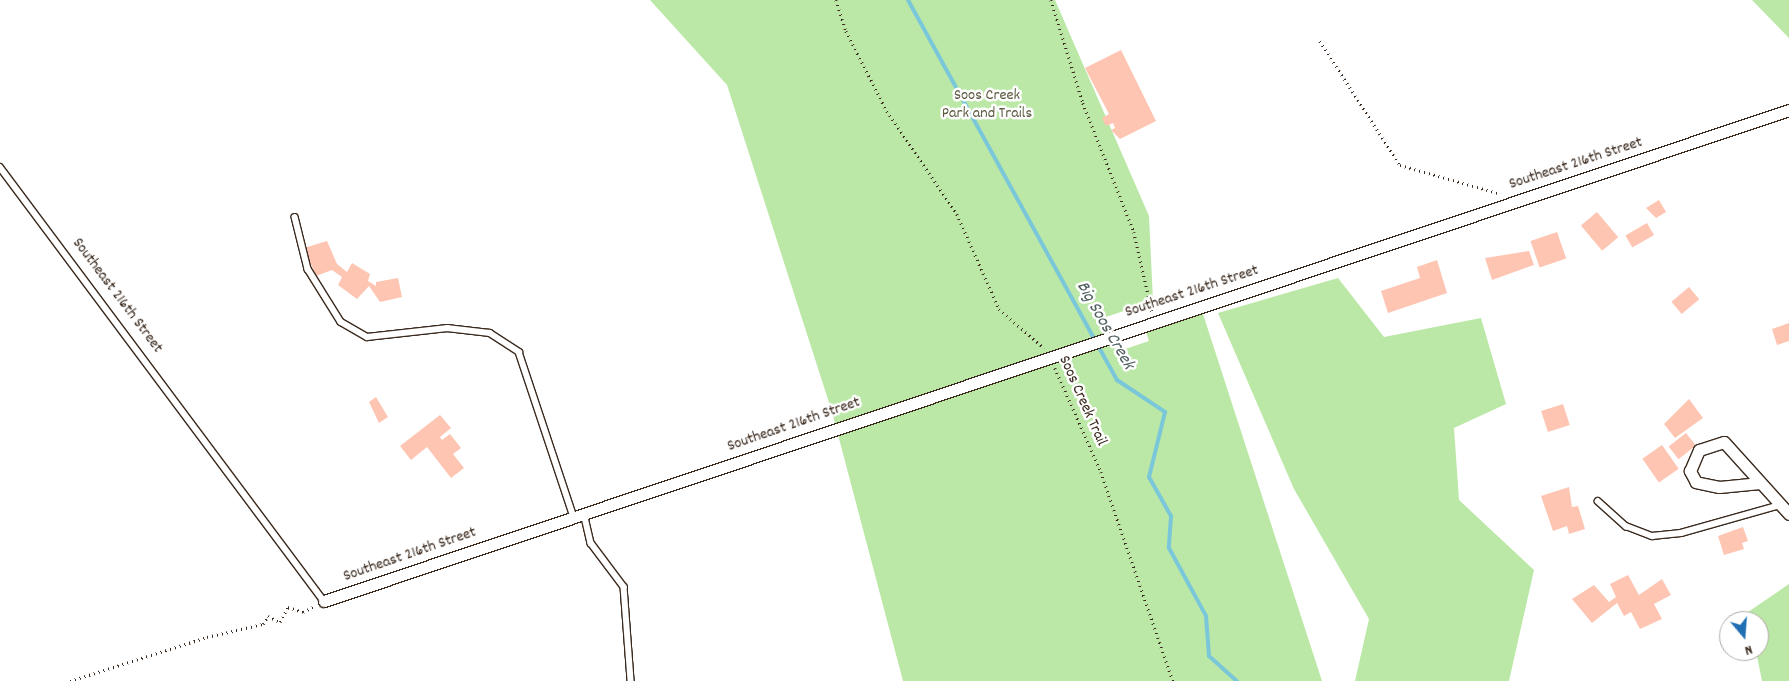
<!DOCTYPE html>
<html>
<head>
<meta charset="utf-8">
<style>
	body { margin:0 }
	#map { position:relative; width:1789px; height:681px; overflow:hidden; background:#fff; font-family:Dekko,sans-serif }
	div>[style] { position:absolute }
	.green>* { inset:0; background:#bbe8a6 }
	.stream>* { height:4px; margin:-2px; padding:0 2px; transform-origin:2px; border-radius:2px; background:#7ac7da }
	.building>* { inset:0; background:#fdc5b2; transform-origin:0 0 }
	.path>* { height:2.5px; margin-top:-1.25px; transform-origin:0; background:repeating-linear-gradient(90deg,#3b2a1e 0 1px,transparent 0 5px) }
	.roads { filter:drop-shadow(1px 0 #3b2a1e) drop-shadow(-1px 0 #3b2a1e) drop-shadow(0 1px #3b2a1e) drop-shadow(0 -1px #3b2a1e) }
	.lane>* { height:5.5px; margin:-2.75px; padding:0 2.75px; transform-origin:2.75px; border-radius:2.75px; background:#fff }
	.street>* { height:11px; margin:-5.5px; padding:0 5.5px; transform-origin:5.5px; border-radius:5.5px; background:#fff }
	span { translate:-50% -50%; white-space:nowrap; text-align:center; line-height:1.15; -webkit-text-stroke:5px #fff; paint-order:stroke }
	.park-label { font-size:16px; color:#5b5a40 }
	.street-label { font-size:16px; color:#3b2a1e }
	.water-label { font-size:18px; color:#516160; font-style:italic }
	.north { position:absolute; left:1719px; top:611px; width:50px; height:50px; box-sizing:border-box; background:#fff; border:1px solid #b1aaa5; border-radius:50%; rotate:162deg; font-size:14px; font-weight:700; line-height:20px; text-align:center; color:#3b2a1e }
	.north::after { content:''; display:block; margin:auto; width:18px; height:22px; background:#1f6fb2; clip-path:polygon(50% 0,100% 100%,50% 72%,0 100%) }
</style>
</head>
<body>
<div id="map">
	<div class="green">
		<div style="clip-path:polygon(650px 0,1055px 0,1149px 216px,1153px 301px,1106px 317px,1122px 350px,1149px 341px,1145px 329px,1202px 311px,1322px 681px,903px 681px,832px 412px,727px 85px)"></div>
		<div style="clip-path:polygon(1752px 0,1789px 0,1789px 38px)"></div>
		<div style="clip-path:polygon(1338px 278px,1384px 337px,1481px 318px,1506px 404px,1454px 428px,1459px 500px,1534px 570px,1509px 681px,1355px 681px,1369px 619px,1294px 489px,1218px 313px)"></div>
		<div style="clip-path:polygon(1789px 584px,1789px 681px,1762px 681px,1756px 651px,1759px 621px,1750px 621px,1748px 612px)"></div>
	</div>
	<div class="stream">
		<div style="left:908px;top:0;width:434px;rotate:61.2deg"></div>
		<div style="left:1117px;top:380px;width:58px;rotate:33.7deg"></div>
		<div style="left:1165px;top:412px;width:67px;rotate:103.8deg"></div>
		<div style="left:1149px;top:477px;width:45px;rotate:60.6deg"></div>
		<div style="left:1171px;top:516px;width:32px;rotate:94deg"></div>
		<div style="left:1169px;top:548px;width:77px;rotate:61.4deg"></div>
		<div style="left:1206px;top:616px;width:40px;rotate:85.7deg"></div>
		<div style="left:1209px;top:656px;width:38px;rotate:42deg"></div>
	</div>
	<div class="building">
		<div style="clip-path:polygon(1121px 50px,1156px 121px,1120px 139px,1111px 130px,1115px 128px,1113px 123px,1106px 126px,1102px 118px,1109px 114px,1085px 68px)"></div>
		<div style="clip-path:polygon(1659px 200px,1666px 212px,1656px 218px,1646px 208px)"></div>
		<div style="left:1597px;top:212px;width:33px;height:21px;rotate:50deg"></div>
		<div style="left:1647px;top:223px;width:14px;height:25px;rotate:60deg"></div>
		<div style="left:1557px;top:232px;width:28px;height:28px;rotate:71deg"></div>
		<div style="clip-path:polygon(327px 241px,337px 264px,347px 272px,352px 263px,370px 274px,368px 281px,376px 286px,376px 282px,398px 278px,402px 297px,380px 302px,369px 286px,357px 299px,338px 285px,342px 277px,332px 270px,316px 276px,304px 248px)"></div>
		<div style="clip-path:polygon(1529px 251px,1534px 265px,1492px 280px,1485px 258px)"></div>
		<div style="clip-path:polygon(1437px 260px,1447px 293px,1388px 313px,1381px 291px,1420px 278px,1417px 267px)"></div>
		<div style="left:1689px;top:287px;width:16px;height:23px;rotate:50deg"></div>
		<div style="clip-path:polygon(1789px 323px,1789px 341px,1777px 345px,1772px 329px)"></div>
		<div style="clip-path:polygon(376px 397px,388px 417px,379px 423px,369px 402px)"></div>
		<div style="clip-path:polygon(1689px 399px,1703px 418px,1675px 438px,1664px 424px)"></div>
		<div style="left:1563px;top:404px;width:22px;height:23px;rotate:72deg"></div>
		<div style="clip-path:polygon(440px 415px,451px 428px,440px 437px,442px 440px,450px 434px,461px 448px,453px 454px,464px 468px,451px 478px,427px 447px,411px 460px,400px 446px)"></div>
		<div style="left:1686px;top:433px;width:16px;height:22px;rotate:52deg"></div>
		<div style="left:1662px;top:445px;width:29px;height:24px;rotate:55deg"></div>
		<div style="clip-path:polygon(1569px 487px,1572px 507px,1578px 506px,1585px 529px,1569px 534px,1567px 526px,1553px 531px,1541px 496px)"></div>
		<div style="clip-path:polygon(1743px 527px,1748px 541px,1742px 543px,1744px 549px,1724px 555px,1718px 536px)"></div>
		<div style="clip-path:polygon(1628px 575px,1639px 595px,1662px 579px,1671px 595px,1654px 604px,1662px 619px,1640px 629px,1631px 612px,1624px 616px,1617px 603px,1592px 623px,1572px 599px,1594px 585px,1609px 602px,1616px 597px,1610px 584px)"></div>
	</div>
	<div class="path">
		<div style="left:836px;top:0;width:33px;rotate:72deg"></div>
		<div style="left:846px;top:31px;width:90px;rotate:62.9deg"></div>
		<div style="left:887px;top:111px;width:125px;rotate:55.8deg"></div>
		<div style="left:957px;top:214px;width:104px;rotate:66.1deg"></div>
		<div style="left:999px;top:309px;width:60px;rotate:40.9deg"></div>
		<div style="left:1051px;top:0;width:108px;rotate:72.7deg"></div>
		<div style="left:1083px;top:103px;width:139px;rotate:68.4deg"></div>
		<div style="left:1134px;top:232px;width:82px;rotate:77.3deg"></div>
		<div style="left:1320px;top:41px;width:148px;rotate:57.2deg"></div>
		<div style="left:1400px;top:165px;width:105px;rotate:16deg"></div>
		<div style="left:1055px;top:368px;width:114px;rotate:66.1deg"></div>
		<div style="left:1101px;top:472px;width:221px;rotate:71deg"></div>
		<div style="left:70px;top:681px;width:144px;rotate:-17.8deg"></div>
		<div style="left:207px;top:637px;width:57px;rotate:-13.1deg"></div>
		<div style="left:263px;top:624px;width:9px;rotate:-58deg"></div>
		<div style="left:268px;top:616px;width:13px;rotate:27deg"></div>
		<div style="left:280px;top:622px;width:17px;rotate:-62deg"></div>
		<div style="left:288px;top:607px;width:16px;rotate:18deg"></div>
		<div style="left:303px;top:612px;width:13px;rotate:-27deg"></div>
	</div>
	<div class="roads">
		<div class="lane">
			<div style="left:0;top:167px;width:542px;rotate:53.26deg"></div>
			<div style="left:295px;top:217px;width:54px;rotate:76deg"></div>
			<div style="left:308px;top:269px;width:62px;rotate:58.1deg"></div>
			<div style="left:341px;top:322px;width:30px;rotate:30deg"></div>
			<div style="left:367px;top:337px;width:81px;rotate:-6.4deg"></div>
			<div style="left:447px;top:328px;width:43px;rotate:6.6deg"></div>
			<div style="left:490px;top:333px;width:35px;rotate:33deg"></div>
			<div style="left:519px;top:352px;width:174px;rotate:71.6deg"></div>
			<div style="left:1598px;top:501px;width:38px;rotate:42deg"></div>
			<div style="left:1626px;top:526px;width:28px;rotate:21deg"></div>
			<div style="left:1652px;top:536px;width:29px;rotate:-6deg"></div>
			<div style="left:1681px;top:533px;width:103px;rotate:-15.8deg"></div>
			<div style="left:584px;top:513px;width:31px;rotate:77deg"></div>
			<div style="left:591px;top:543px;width:55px;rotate:53.1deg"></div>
			<div style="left:624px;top:587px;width:94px;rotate:85.7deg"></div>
		</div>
		<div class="street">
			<div style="left:1760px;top:483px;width:41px;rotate:174.4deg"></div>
			<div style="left:1719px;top:487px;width:24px;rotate:-168deg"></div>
			<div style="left:1696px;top:482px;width:13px;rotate:-119deg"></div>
			<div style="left:1690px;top:471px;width:23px;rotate:-67deg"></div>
			<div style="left:1699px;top:450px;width:26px;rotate:-18deg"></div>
			<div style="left:1724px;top:442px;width:97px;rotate:47.9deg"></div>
			<div style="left:324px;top:601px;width:1545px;rotate:-18.53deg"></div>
		</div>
	</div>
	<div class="park-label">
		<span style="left:987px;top:105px">Soos Creek<br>Park and Trails</span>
	</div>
	<div class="street-label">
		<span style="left:1576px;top:164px;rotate:-18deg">Southeast 216th Street</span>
		<span style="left:1192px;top:292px;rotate:-18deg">Southeast 216th Street</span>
		<span style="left:117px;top:296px;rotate:53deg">Southeast 216th Street</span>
		<span style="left:1082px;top:401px;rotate:66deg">Soos Creek Trail</span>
		<span style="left:794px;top:425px;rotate:-19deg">Southeast 216th Street</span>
		<span style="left:410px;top:555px;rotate:-19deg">Southeast 216th Street</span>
	</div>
	<div class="water-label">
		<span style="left:1104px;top:326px;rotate:60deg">Big Soos Creek</span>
	</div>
	<div class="north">N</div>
</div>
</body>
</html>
